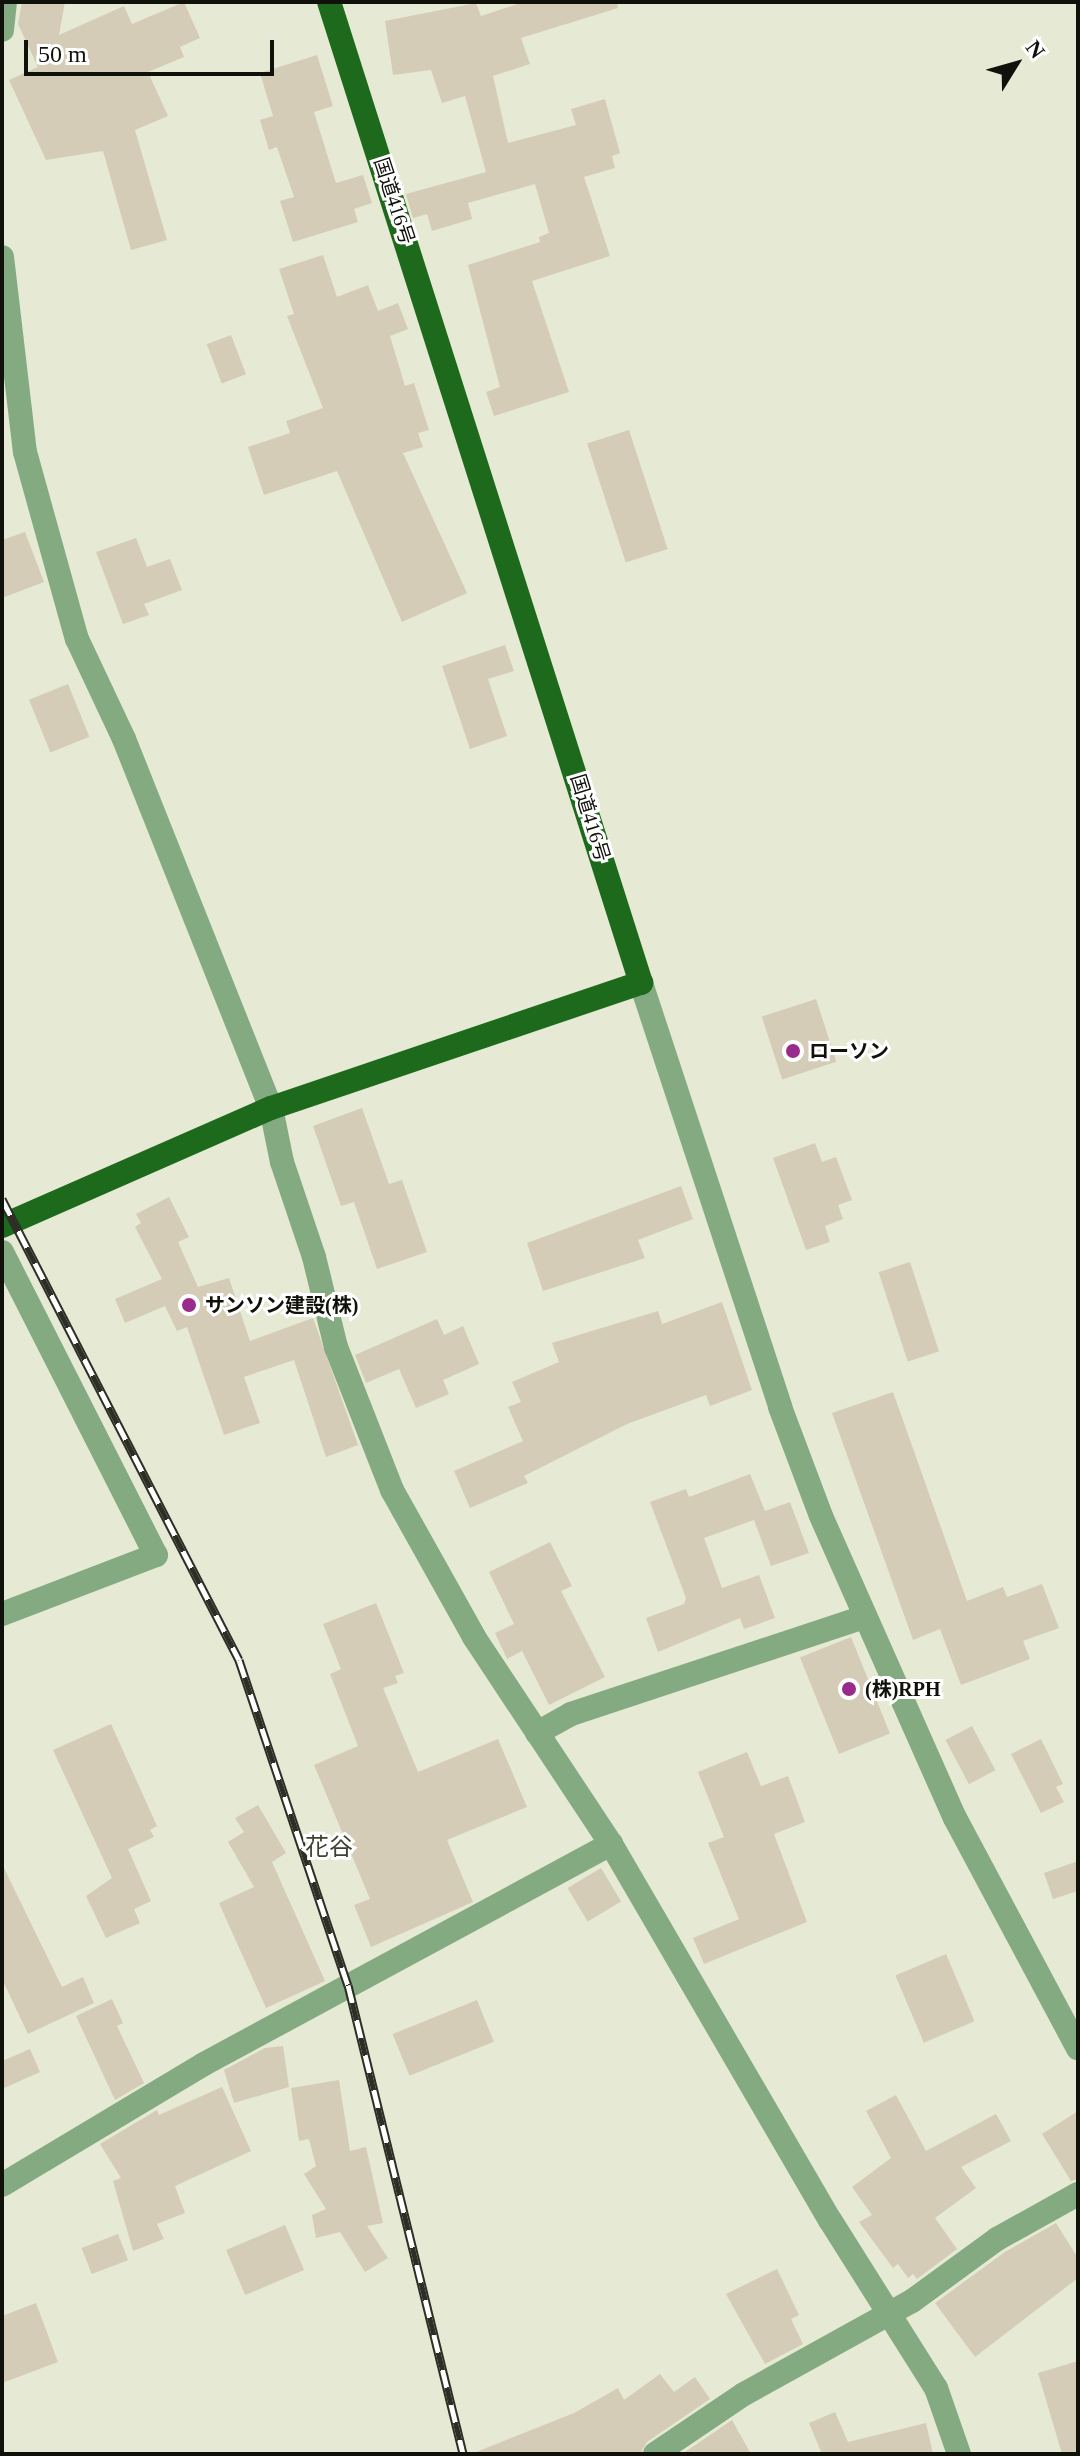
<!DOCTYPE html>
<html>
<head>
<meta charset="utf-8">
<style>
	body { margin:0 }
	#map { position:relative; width:1080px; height:2456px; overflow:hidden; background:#e6e9d3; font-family:"Times New Roman","Noto Sans JP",serif }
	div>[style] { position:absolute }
	.building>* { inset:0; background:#d5ccb8; transform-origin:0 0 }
	.minor>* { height:24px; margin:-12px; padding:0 12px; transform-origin:12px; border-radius:12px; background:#84aa81 }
	.tertiary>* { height:24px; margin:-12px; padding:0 12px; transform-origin:12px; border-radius:12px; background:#84aa81 }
	.trunk>* { height:24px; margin:-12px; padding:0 12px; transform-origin:12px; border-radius:12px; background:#1e6a1c }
	.rail>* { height:9px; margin-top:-4.5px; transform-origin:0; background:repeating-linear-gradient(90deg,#fff 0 18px,#2d2e25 0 36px); box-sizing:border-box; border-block:2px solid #2d2e25 }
	.dots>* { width:22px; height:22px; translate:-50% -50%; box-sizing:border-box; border:4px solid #fff; border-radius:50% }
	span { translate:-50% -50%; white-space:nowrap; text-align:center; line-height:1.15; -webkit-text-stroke:6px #fff; paint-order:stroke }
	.street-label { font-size:20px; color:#10110a }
	.poi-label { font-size:20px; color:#10110a; font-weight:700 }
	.left { translate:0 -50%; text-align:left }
	.quarter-label { font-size:24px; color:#404230 }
	.frame { position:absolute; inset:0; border:4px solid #10110a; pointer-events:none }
	.north { position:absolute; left:976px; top:24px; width:80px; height:80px; -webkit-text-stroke:6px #fff; paint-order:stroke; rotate:53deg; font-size:22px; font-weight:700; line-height:32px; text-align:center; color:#10110a }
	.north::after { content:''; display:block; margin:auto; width:28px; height:36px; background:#10110a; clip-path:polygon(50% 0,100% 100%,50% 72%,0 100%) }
	.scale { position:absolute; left:24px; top:40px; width:250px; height:36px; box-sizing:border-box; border:4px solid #10110a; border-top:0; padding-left:10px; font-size:24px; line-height:28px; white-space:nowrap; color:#10110a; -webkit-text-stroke:6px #fff; paint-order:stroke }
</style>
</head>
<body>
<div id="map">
	<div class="building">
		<div style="clip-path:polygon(22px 2px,65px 2px,59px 35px,124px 6px,132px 24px,184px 2px,200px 38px,180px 47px,184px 57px,148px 72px,168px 116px,135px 130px,167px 240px,131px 250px,103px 151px,46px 160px,9px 80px,38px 67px,18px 24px)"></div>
		<div style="clip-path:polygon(524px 2px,617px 2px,618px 8px,521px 38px,530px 64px,493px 76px,508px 143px,576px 125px,571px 109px,605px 99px,620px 153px,612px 156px,615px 168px,584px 177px,610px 256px,532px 281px,569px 392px,494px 416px,486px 392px,500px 387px,468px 265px,540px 242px,539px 237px,549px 233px,535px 184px,468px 203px,472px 219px,432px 231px,427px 214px,413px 218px,406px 194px,486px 172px,465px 96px,442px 103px,431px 70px,393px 75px,385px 21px,476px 3px,481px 16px)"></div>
		<div style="clip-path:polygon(317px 55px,333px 106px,314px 112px,336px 183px,363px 175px,372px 203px,354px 209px,358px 222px,293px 242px,280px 201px,294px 197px,277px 147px,269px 150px,260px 120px,273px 116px,260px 73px)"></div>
		<div style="clip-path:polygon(323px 255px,337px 297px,368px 285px,378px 311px,398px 303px,408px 329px,390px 336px,405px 386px,414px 383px,429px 430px,418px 433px,423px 447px,403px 453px,467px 593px,402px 622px,337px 471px,264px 495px,248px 447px,290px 433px,286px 421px,323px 408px,287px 316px,294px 314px,279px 269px)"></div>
		<div style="left:231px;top:335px;width:42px;height:26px;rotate:69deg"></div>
		<div style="left:629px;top:430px;width:125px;height:44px;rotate:72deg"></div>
		<div style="clip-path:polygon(25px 532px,44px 582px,2px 598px,2px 540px)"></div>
		<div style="clip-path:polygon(136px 538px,147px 567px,170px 559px,182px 590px,144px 604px,149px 615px,123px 624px,96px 552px)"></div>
		<div style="clip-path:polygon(505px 645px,514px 671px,488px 679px,507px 736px,470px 749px,442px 666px)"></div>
		<div style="left:68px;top:684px;width:57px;height:42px;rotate:68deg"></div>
		<div style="left:816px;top:999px;width:66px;height:57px;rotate:72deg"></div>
		<div style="clip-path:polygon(362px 1108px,389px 1184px,402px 1180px,427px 1252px,377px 1269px,354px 1202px,341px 1206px,313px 1126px)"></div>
		<div style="clip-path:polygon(815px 1143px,822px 1162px,836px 1157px,852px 1200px,838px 1205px,843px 1219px,825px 1226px,830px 1242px,806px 1250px,773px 1158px)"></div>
		<div style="clip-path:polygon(681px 1186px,693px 1219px,638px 1240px,645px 1258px,543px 1291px,527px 1243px)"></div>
		<div style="clip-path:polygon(169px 1197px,189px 1237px,178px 1242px,198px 1287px,229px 1278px,250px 1341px,313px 1318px,358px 1445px,326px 1457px,294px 1360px,244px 1377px,260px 1423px,224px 1435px,187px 1327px,177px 1331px,165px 1306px,125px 1323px,115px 1299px,162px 1279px,135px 1227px,141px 1223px,136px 1214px)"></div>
		<div style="left:910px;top:1262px;width:94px;height:33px;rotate:72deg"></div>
		<div style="clip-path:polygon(722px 1302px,752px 1390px,710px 1406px,706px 1395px,627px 1424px,524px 1476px,528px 1483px,470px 1508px,454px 1471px,523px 1441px,508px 1407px,521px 1402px,512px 1382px,559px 1362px,552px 1343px,658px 1311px,662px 1324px)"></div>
		<div style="clip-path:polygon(437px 1319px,444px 1335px,463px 1326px,479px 1364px,443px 1380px,449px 1394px,416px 1408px,399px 1369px,366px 1383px,355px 1355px)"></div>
		<div style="clip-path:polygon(893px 1392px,967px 1601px,1003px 1587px,1007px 1597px,1042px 1584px,1059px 1628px,1023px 1641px,1030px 1659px,961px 1685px,940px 1629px,913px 1640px,832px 1413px)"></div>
		<div style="clip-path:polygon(750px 1474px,765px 1511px,790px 1502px,809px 1553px,771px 1566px,754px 1520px,704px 1538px,722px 1588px,759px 1575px,775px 1618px,744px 1629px,740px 1618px,658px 1652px,646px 1618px,684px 1604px,686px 1598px,650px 1502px,686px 1489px,689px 1497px)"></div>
		<div style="clip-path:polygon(550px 1542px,572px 1586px,561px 1591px,605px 1677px,549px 1705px,522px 1651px,507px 1659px,495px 1633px,514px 1624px,489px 1572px)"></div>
		<div style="clip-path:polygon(376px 1603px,404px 1673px,395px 1676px,398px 1683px,383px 1688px,418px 1772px,498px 1739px,527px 1807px,447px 1840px,473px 1902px,371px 1947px,354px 1905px,370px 1899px,314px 1765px,358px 1746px,330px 1674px,341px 1669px,323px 1624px)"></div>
		<div style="left:851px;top:1637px;width:104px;height:55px;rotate:68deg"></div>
		<div style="clip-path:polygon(111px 1724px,157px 1826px,150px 1830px,154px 1837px,128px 1849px,151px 1901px,134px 1909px,140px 1923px,106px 1938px,86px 1896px,112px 1878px,53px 1750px)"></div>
		<div style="left:972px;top:1726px;width:50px;height:30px;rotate:62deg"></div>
		<div style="clip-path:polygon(1041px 1739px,1063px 1784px,1056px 1787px,1064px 1802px,1041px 1813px,1011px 1754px)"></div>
		<div style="clip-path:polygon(747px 1752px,761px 1786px,788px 1776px,805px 1822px,774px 1834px,807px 1922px,704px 1964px,693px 1938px,739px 1919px,708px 1843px,724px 1837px,698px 1772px)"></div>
		<div style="clip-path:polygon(258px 1805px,286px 1853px,272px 1862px,325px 1981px,266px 2008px,219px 1903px,254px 1887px,228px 1842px,244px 1832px,235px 1818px)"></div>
		<div style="clip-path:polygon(1078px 1861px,1078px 1891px,1053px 1899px,1044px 1873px)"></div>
		<div style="clip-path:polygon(2px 1864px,62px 1987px,83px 1977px,94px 2003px,28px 2034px,2px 1979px)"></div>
		<div style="left:601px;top:1868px;width:39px;height:39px;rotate:59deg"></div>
		<div style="left:946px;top:1954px;width:73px;height:55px;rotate:67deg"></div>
		<div style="clip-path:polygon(112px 1999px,123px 2023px,117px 2026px,144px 2083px,115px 2100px,76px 2016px)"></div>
		<div style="left:477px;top:2000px;width:45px;height:91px;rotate:68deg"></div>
		<div style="clip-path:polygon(283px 2046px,289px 2087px,234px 2103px,224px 2070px,265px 2048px)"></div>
		<div style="clip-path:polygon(30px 2049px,40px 2072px,2px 2089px,2px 2061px)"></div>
		<div style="clip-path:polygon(339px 2080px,350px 2151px,366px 2147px,383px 2223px,367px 2226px,388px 2258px,365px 2272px,340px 2232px,316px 2238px,312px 2215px,326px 2209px,304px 2174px,316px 2166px,309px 2139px,299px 2141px,291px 2088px)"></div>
		<div style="clip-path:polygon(222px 2087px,251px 2151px,175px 2186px,185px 2213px,157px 2224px,164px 2239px,133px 2251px,113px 2181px,121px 2178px,100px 2144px,157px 2110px,159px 2115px)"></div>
		<div style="clip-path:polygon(896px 2095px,926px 2151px,996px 2114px,1011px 2141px,961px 2167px,976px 2188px,935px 2218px,957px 2249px,917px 2279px,913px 2274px,908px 2278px,898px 2264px,893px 2268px,859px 2222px,872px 2215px,852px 2187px,891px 2158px,866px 2111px)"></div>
		<div style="clip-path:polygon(1078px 2111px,1078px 2179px,1071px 2181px,1042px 2134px)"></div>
		<div style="clip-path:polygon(1056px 2223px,1078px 2258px,1078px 2278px,975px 2357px,935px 2303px,1005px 2252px)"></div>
		<div style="left:285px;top:2225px;width:49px;height:64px;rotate:67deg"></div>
		<div style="left:118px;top:2234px;width:28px;height:39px;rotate:69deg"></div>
		<div style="clip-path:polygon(777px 2269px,799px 2315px,791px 2319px,803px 2344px,765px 2364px,726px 2294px)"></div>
		<div style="clip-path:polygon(36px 2303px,58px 2362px,2px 2383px,2px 2316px)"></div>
		<div style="clip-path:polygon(1078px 2361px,1078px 2454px,1062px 2454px,1038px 2373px)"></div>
		<div style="clip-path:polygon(660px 2374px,674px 2392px,695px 2377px,710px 2399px,647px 2442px,640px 2454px,471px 2454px,574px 2413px,618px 2388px,624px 2400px)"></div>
		<div style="clip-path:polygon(835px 2412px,848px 2442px,926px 2423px,933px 2454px,822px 2454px,809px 2423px)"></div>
		<div style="clip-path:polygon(732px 2420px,751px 2454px,682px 2454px)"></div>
	</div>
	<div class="minor">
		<div style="left:2px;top:30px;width:28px;rotate:-84deg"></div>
		<div style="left:2px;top:257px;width:196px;rotate:83.3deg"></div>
		<div style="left:25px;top:452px;width:194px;rotate:74.5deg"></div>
		<div style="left:77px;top:639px;width:110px;rotate:64.8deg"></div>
		<div style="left:124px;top:739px;width:397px;rotate:68.3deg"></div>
		<div style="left:271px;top:1108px;width:55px;rotate:78.5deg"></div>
		<div style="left:282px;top:1162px;width:100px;rotate:71.4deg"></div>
		<div style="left:314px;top:1257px;width:93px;rotate:76.3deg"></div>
		<div style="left:336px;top:1347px;width:154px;rotate:68.6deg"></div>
		<div style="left:392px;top:1490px;width:168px;rotate:60.8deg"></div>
		<div style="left:474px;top:1637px;width:248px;rotate:56.5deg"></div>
		<div style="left:611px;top:1844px;width:435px;rotate:59.8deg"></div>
		<div style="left:830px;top:2220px;width:199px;rotate:57.8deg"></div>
		<div style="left:936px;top:2388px;width:70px;rotate:70.8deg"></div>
		<div style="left:2px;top:1252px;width:340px;rotate:63.1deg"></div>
		<div style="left:156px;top:1555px;width:165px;rotate:159deg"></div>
		<div style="left:537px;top:1733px;width:39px;rotate:-29deg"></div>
		<div style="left:571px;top:1714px;width:310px;rotate:-18.3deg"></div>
		<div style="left:2px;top:2185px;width:235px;rotate:-30.9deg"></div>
		<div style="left:204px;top:2064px;width:463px;rotate:-28.4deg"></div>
		<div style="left:655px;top:2454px;width:107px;rotate:-34deg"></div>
		<div style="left:744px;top:2394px;width:192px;rotate:-29deg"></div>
		<div style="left:912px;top:2301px;width:105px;rotate:-36.1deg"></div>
		<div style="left:997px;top:2239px;width:93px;rotate:-29.1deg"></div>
	</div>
	<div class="tertiary">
		<div style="left:641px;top:983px;width:446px;rotate:71.8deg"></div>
		<div style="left:780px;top:1407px;width:116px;rotate:69.4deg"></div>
		<div style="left:821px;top:1516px;width:330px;rotate:66.1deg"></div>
		<div style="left:955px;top:1818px;width:261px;rotate:61.9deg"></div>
	</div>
	<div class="trunk">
		<div style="left:2px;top:1226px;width:294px;rotate:-23.7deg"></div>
		<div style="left:271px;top:1108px;width:391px;rotate:-18.7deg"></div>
		<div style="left:641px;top:983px;width:1029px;rotate:-107.64deg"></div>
	</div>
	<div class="rail">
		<div style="left:2px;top:1199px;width:518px;rotate:62.79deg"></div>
		<div style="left:239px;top:1660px;width:343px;rotate:71.5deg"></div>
		<div style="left:348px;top:1985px;width:483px;rotate:76.2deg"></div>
	</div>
	<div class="dots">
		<div style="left:793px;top:1051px;background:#992b8c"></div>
		<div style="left:189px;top:1305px;background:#992b8c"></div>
		<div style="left:849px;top:1689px;background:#992b8c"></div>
	</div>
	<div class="street-label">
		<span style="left:394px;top:201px;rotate:72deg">国道416号</span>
		<span style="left:590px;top:818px;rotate:73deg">国道416号</span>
	</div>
	<div class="poi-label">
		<span class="left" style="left:809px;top:1051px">ローソン</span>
		<span class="left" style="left:205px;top:1305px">サンソン建設(株)</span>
		<span class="left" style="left:865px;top:1689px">(株)RPH</span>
	</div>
	<div class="quarter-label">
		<span style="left:329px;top:1848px">花谷</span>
	</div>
	<div class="frame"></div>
	<div class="north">N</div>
	<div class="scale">50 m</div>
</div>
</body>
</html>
